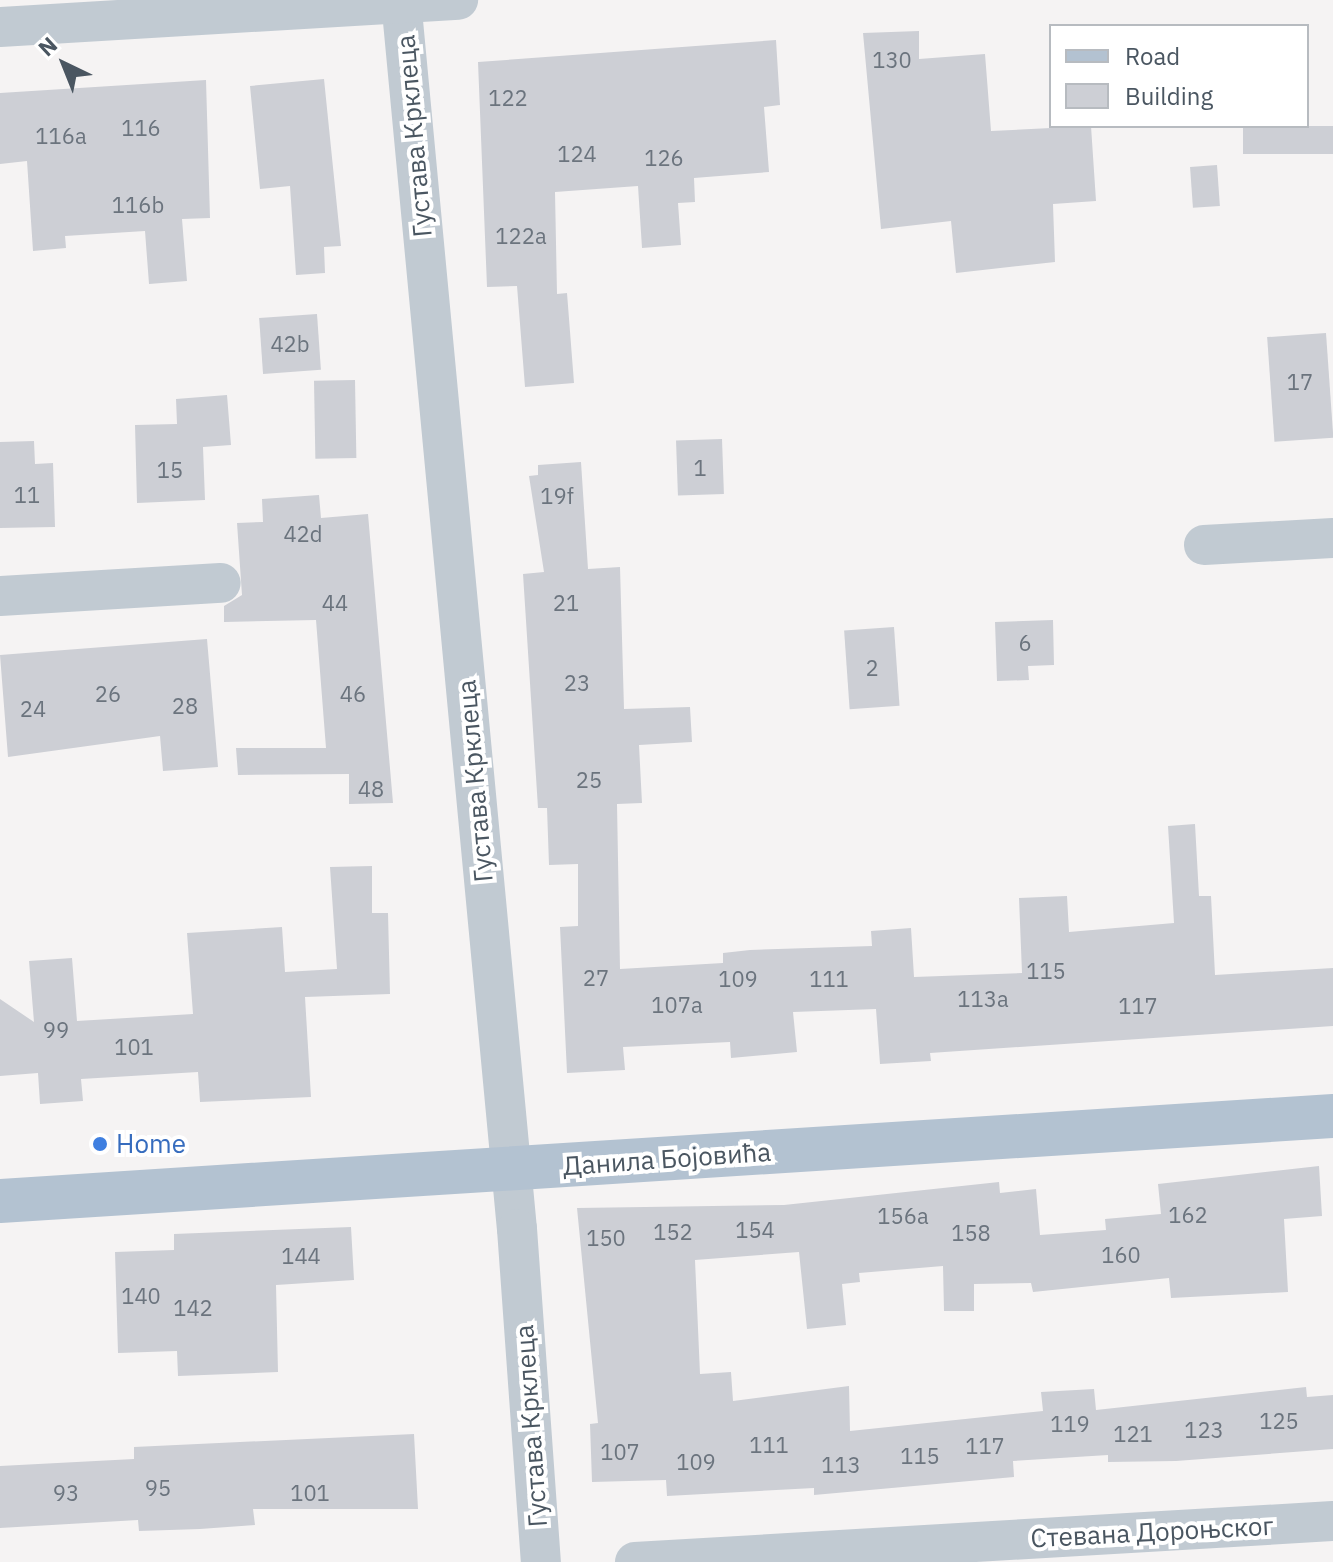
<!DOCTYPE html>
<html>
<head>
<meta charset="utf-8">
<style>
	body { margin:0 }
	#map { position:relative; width:1333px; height:1562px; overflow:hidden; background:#f5f3f3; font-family:"IBM Plex Sans",sans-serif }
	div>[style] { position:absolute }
	.building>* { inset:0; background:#cdcfd5; transform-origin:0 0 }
	.minor>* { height:40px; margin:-20px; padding:0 20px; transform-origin:20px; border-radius:20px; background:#c1cad2 }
	.primary>* { height:44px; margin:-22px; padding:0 22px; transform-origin:22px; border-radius:22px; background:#b3c2d1 }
	.dots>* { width:22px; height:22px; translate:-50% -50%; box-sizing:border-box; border:4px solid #fff; border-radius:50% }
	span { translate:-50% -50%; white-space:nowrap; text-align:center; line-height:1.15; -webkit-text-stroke:8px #fff; paint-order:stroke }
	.number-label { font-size:22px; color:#6b747e }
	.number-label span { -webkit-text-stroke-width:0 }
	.street-label { font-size:26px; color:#4a5661 }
	.shop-label { font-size:26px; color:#366cbe }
	.left { translate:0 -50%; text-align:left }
	.legend { position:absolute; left:1049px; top:24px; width:260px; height:104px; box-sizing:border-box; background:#fff; border:2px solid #b7bbc0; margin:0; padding:10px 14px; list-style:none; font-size:24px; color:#4a5661 }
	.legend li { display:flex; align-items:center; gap:16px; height:40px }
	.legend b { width:40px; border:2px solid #b7bbc0 }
	.north { position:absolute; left:24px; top:24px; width:80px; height:80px; -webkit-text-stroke:6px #fff; paint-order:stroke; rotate:317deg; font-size:22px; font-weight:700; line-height:32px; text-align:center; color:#4a5661 }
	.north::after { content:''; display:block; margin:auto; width:28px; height:36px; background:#4a5661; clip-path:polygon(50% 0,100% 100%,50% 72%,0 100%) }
</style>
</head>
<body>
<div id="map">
	<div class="building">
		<div style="clip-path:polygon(919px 31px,919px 59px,985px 54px,991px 131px,1091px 126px,1096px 201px,1053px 204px,1055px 262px,956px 273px,951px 221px,881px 229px,863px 33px)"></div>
		<div style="clip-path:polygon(776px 40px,780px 105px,764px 107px,769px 172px,694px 178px,695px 202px,678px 203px,681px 245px,642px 248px,638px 186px,555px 192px,557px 294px,567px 293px,574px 383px,525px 387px,517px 286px,487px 287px,478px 62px)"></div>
		<div style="clip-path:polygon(324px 79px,341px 246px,324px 247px,325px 273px,296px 275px,290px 186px,260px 189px,250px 86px)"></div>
		<div style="clip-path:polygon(206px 80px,210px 218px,182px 219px,187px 281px,149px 284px,145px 231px,65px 236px,66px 248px,33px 251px,27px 161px,0 164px,0 93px)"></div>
		<div style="left:1243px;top:126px;width:90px;height:28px"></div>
		<div style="left:1217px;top:165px;width:41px;height:27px;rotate:86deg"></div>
		<div style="left:317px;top:314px;width:56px;height:58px;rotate:86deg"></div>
		<div style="left:1326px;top:333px;width:105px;height:59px;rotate:86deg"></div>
		<div style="left:355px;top:380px;width:78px;height:41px;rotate:89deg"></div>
		<div style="clip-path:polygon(227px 395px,231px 445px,203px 447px,205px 500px,137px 503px,135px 425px,177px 424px,176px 399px)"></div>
		<div style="left:722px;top:439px;width:55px;height:46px;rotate:88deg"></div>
		<div style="clip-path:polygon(34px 441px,35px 464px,53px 463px,55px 527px,0 528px,0 442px)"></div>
		<div style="clip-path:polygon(581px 462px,588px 569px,620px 567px,624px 709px,690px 707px,692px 742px,639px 745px,642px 803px,617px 804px,620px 969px,723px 963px,723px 953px,750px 950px,872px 946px,871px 931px,911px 928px,914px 977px,1022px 973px,1019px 898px,1067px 896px,1069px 932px,1174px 923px,1168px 826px,1195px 824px,1199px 896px,1211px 896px,1215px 975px,1333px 968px,1333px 1026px,930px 1053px,931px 1061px,880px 1064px,876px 1009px,793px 1012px,797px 1052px,731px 1058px,730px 1042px,623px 1047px,625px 1070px,567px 1073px,560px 927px,578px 926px,578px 864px,549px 865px,547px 808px,538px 808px,523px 574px,544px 572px,529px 476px,538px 475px,538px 465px)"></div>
		<div style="clip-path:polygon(319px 495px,321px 518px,368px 514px,393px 803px,349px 804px,349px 774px,238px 775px,236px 748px,326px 748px,316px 620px,224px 622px,224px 606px,242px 595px,237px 523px,263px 522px,262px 499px)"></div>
		<div style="clip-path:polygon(1053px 620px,1054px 665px,1028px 666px,1029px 680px,997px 681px,995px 622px)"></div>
		<div style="left:894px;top:627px;width:79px;height:50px;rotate:86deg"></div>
		<div style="clip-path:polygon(207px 639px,218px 767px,163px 771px,160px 736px,8px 757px,0 655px)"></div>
		<div style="clip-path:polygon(372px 866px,372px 913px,388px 913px,390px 994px,305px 997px,311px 1097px,200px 1102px,198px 1072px,81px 1079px,83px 1101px,40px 1104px,38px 1073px,0 1076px,0 999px,34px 1022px,29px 961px,72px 958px,77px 1021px,193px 1014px,187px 933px,282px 927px,285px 972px,337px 969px,330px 867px)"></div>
		<div style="clip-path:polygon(1319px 1166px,1322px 1216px,1284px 1219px,1288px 1292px,1171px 1298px,1169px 1278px,1033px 1292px,1031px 1283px,974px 1284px,974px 1311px,944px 1311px,943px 1266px,859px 1273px,860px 1282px,842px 1284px,846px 1325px,807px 1329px,799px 1252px,695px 1260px,700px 1374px,731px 1372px,733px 1401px,849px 1386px,850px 1431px,1043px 1411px,1041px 1392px,1094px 1389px,1096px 1410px,1306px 1387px,1307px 1397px,1333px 1395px,1333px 1449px,1176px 1461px,1108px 1462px,1108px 1455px,1013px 1461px,1014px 1477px,814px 1495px,814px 1488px,667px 1496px,666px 1480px,592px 1482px,590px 1424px,598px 1423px,577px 1208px,784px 1205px,999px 1182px,1000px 1193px,1036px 1189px,1040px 1235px,1106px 1230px,1105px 1219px,1161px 1214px,1158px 1184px)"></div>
		<div style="clip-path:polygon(351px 1227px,354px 1280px,276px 1285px,278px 1372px,178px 1376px,177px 1351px,118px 1353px,115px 1252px,174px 1250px,174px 1234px)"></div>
		<div style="clip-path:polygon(414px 1434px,418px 1509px,253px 1509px,255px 1525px,200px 1529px,139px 1531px,138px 1520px,0 1528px,0 1466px,134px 1459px,134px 1447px)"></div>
	</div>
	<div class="minor">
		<div style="left:401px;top:0;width:1234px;rotate:84.61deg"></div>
		<div style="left:517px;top:1229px;width:334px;rotate:85.9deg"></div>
		<div style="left:0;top:27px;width:459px;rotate:-3.4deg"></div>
		<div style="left:1204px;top:545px;width:129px;rotate:-3.1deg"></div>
		<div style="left:0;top:596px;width:221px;rotate:-3.4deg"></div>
		<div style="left:635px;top:1562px;width:699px;rotate:-3.36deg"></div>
	</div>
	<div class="primary">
		<div style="left:0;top:1201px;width:1336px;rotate:-3.65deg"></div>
	</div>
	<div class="dots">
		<div style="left:100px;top:1144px;background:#3f7fe0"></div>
	</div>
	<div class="number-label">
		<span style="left:892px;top:60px">130</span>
		<span style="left:508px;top:98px">122</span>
		<span style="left:141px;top:128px">116</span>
		<span style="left:61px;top:136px">116a</span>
		<span style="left:577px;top:154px">124</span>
		<span style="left:664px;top:158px">126</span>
		<span style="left:138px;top:205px">116b</span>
		<span style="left:521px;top:236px">122a</span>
		<span style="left:290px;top:344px">42b</span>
		<span style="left:1300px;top:382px">17</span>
		<span style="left:700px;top:468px">1</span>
		<span style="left:170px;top:470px">15</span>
		<span style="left:27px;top:495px">11</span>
		<span style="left:557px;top:496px">19f</span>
		<span style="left:303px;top:534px">42d</span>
		<span style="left:335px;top:603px">44</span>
		<span style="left:566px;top:603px">21</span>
		<span style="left:1025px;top:643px">6</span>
		<span style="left:872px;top:668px">2</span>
		<span style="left:577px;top:683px">23</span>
		<span style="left:108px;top:694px">26</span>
		<span style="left:353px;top:694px">46</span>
		<span style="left:185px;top:706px">28</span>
		<span style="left:33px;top:709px">24</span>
		<span style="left:589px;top:780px">25</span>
		<span style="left:371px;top:789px">48</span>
		<span style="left:1046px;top:971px">115</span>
		<span style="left:596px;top:978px">27</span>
		<span style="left:738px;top:979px">109</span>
		<span style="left:829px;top:979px">111</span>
		<span style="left:983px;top:999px">113a</span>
		<span style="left:677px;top:1005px">107a</span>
		<span style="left:1138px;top:1006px">117</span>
		<span style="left:56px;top:1030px">99</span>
		<span style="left:134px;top:1047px">101</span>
		<span style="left:1188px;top:1215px">162</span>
		<span style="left:903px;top:1216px">156a</span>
		<span style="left:755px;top:1230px">154</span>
		<span style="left:673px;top:1232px">152</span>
		<span style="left:971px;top:1233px">158</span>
		<span style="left:606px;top:1238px">150</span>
		<span style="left:1121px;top:1255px">160</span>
		<span style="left:301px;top:1256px">144</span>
		<span style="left:141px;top:1296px">140</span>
		<span style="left:193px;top:1308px">142</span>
		<span style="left:1279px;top:1421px">125</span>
		<span style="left:1070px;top:1424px">119</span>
		<span style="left:1204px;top:1430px">123</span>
		<span style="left:1133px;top:1434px">121</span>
		<span style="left:769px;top:1445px">111</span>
		<span style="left:985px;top:1446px">117</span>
		<span style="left:620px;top:1452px">107</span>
		<span style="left:920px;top:1456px">115</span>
		<span style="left:696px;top:1462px">109</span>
		<span style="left:841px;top:1465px">113</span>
		<span style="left:158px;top:1488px">95</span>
		<span style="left:66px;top:1493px">93</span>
		<span style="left:310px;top:1493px">101</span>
	</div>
	<div class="street-label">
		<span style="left:414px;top:136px;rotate:-95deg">Густава Крклеца</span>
		<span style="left:475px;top:781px;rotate:-95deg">Густава Крклеца</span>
		<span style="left:667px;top:1159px;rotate:-4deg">Данила Бојовића</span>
		<span style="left:531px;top:1426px;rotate:-94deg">Густава Крклеца</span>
		<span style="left:1152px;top:1532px;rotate:-3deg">Стевана Дороњског</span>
	</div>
	<div class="shop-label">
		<span class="left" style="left:116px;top:1144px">Home</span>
	</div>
	<ul class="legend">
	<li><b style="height:10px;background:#b3c2d1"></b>Road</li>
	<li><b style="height:22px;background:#cdcfd5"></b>Building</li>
	</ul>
	<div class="north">N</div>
</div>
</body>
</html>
